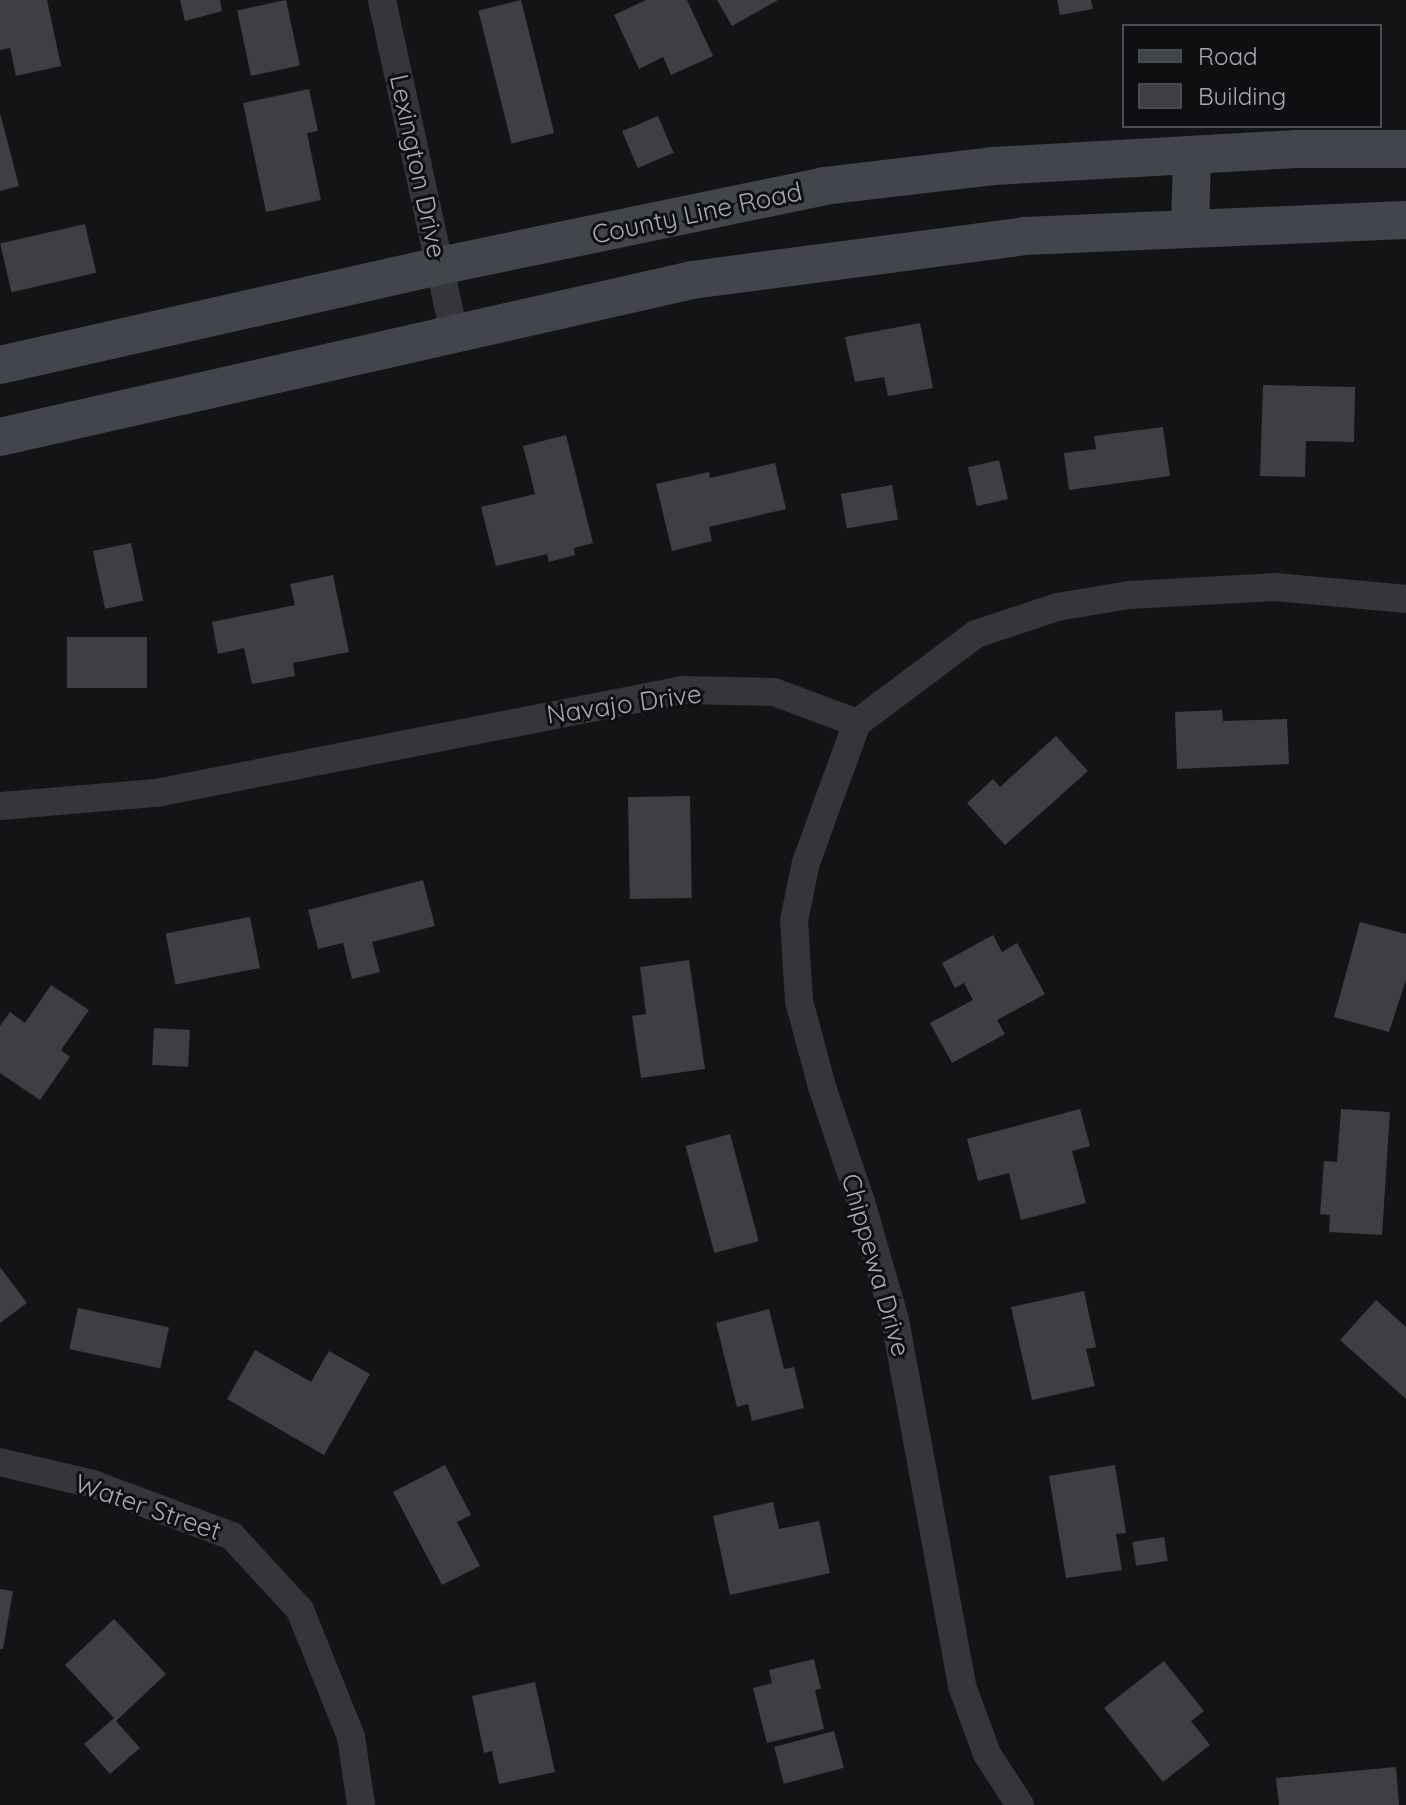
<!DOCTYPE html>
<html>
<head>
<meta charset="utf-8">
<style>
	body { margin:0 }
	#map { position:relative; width:1406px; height:1805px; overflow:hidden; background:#141416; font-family:Quicksand,sans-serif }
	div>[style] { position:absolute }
	.building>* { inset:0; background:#3e3f44; transform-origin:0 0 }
	.street>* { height:28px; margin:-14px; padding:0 14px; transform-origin:14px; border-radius:14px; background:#35363c }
	.secondary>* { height:38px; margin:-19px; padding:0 19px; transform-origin:19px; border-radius:19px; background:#43454c }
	span { translate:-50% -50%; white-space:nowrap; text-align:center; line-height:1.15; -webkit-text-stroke:6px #0f0f11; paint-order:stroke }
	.street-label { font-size:26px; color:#a5aab8 }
	.legend { position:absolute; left:1122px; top:24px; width:260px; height:104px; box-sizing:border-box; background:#0f0f11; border:2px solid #4b4d54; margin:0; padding:10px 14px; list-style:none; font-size:24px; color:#a5aab8 }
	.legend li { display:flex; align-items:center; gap:16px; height:40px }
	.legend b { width:40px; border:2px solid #4b4d54 }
</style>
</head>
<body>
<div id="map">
	<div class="building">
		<div style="clip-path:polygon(0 0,47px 0,61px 66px,16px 76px,10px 48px,0 50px)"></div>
		<div style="clip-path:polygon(180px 0,220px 0,222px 11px,185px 21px)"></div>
		<div style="left:286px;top:0;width:67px;height:50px;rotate:78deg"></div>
		<div style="left:521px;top:0;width:137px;height:44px;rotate:76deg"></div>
		<div style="clip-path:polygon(646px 0,687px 0,713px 56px,671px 75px,663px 57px,639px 69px,614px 15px)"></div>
		<div style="clip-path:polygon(717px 0,778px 0,732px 26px)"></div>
		<div style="clip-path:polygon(1057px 0,1091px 0,1093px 9px,1060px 15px)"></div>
		<div style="clip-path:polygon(309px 89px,318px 131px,307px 133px,321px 200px,266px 212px,243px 103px)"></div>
		<div style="clip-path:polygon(0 113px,19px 186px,0 191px)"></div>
		<div style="left:658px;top:116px;width:40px;height:39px;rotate:67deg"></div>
		<div style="left:85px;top:224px;width:50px;height:87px;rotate:77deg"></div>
		<div style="clip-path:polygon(920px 323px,933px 388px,888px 396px,884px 377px,855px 382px,845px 337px)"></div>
		<div style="clip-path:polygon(1263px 385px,1355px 387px,1354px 442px,1306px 441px,1305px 477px,1260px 476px)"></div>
		<div style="clip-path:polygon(1163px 427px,1170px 476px,1069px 490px,1064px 453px,1096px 449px,1094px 436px)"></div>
		<div style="clip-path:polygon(566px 435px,593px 543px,574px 548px,575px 555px,549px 562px,547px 554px,496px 566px,481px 507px,535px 494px,523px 446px)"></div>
		<div style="left:999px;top:460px;width:40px;height:32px;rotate:77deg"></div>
		<div style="clip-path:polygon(775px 463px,786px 509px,709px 527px,712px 541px,672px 551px,656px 484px,709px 472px,710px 478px)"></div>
		<div style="left:892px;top:485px;width:35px;height:52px;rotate:80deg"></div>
		<div style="left:131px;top:543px;width:59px;height:39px;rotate:78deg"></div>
		<div style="clip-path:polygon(333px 575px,349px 652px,293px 663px,295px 676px,252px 684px,244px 648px,218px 654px,212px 622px,295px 605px,290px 584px)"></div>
		<div style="left:67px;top:637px;width:80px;height:51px"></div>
		<div style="clip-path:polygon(1222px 710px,1223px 721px,1287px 719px,1289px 764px,1177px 769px,1175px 712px)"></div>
		<div style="clip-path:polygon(1056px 736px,1088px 771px,1005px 845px,967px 803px,993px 779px,1000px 787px)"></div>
		<div style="left:690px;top:796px;width:102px;height:62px;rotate:89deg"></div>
		<div style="clip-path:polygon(423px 880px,435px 926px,372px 942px,380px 972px,352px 979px,343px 943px,318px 949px,308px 910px)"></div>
		<div style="left:250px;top:917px;width:52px;height:86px;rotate:79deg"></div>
		<div style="clip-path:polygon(1360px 922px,1406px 934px,1406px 980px,1389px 1032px,1334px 1017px)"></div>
		<div style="clip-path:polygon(993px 935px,1002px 952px,1017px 943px,1045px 994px,997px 1020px,1005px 1034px,952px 1063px,930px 1023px,973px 1000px,964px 983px,955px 988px,942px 963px)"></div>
		<div style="clip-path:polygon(689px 960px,705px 1069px,641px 1078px,632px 1016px,646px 1014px,640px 967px)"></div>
		<div style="clip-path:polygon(51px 985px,89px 1010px,61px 1050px,70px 1057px,40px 1100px,0 1073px,0 1026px,10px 1012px,25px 1023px)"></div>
		<div style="left:154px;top:1028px;width:36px;height:37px;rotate:3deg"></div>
		<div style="clip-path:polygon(1080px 1109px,1090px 1146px,1072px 1151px,1086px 1203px,1021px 1220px,1009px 1173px,978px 1181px,967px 1139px)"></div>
		<div style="clip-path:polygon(1341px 1109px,1390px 1112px,1382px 1235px,1329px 1232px,1330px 1215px,1320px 1214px,1324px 1161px,1337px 1162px)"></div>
		<div style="left:730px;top:1134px;width:111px;height:46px;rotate:75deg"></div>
		<div style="clip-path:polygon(0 1267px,27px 1303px,0 1323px)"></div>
		<div style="clip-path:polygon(1084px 1291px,1096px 1347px,1086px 1349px,1095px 1386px,1032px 1400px,1011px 1307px)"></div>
		<div style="clip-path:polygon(1376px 1300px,1406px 1327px,1406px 1399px,1340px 1340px)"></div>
		<div style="left:78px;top:1308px;width:93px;height:42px;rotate:12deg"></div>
		<div style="clip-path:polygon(769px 1309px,784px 1369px,794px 1367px,804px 1408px,752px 1421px,748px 1404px,737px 1407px,716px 1323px)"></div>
		<div style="clip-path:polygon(255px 1350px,311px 1382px,329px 1351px,370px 1374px,324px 1455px,227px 1399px)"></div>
		<div style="clip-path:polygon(445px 1465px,471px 1515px,457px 1522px,480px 1566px,442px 1585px,393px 1492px)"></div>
		<div style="clip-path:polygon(1115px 1465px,1126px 1533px,1116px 1534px,1122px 1570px,1066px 1578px,1049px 1476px)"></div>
		<div style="clip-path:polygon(773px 1502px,779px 1529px,819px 1521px,830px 1573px,730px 1595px,713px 1516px)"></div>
		<div style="left:1164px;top:1537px;width:24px;height:32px;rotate:81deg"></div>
		<div style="clip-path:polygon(0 1589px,13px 1591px,3px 1649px,0 1649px)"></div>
		<div style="clip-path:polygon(114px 1619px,166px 1674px,116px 1721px,140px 1748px,110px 1774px,84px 1744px,114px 1718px,65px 1665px)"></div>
		<div style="clip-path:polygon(814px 1659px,821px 1689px,815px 1690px,824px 1729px,767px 1743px,753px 1688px,772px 1683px,769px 1670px)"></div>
		<div style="clip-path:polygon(1164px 1661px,1204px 1711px,1191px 1721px,1210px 1745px,1163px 1782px,1104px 1708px)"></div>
		<div style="clip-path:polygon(535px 1682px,555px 1772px,499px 1784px,492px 1751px,484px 1753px,472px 1696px)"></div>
		<div style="left:834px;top:1731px;width:38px;height:62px;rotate:75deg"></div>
		<div style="clip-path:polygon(1396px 1767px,1399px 1805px,1279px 1805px,1276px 1778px)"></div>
	</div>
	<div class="street">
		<div style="left:382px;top:0;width:340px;rotate:77.8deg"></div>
		<div style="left:857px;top:723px;width:148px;rotate:110.1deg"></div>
		<div style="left:806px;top:862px;width:60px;rotate:101.5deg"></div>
		<div style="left:794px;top:921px;width:80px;rotate:86.4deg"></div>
		<div style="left:799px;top:1001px;width:89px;rotate:75deg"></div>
		<div style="left:822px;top:1087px;width:121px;rotate:71.3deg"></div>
		<div style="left:861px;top:1202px;width:123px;rotate:73.9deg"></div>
		<div style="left:895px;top:1320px;width:372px;rotate:79.6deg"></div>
		<div style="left:962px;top:1686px;width:72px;rotate:69.8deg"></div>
		<div style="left:987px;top:1754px;width:61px;rotate:57.1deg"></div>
		<div style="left:857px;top:723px;width:149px;rotate:-36.8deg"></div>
		<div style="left:976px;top:634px;width:85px;rotate:-18.4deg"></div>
		<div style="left:1057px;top:607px;width:73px;rotate:-9.5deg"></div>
		<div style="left:1129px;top:595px;width:146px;rotate:-3.1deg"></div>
		<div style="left:1275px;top:587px;width:132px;rotate:5.2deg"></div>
		<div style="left:0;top:806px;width:157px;rotate:-4.8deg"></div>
		<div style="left:156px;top:793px;width:537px;rotate:-11.06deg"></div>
		<div style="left:683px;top:690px;width:91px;rotate:1.3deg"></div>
		<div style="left:774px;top:692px;width:89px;rotate:20.5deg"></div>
		<div style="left:0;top:1462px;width:96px;rotate:13.3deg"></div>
		<div style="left:93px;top:1484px;width:148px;rotate:20.5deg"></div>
		<div style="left:232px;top:1536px;width:100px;rotate:47.4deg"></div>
		<div style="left:300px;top:1610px;width:137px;rotate:68.1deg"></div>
		<div style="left:351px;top:1737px;width:69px;rotate:81.6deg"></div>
	</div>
	<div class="secondary">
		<div style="left:1190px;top:228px;width:73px;rotate:-88.4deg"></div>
		<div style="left:0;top:365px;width:450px;rotate:-12.7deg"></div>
		<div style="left:439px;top:266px;width:393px;rotate:-11.7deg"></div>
		<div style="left:824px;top:186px;width:170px;rotate:-6.7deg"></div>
		<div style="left:993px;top:166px;width:304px;rotate:-3.2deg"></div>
		<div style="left:1297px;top:149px;width:109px"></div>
		<div style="left:0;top:437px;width:710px;rotate:-12.78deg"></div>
		<div style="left:692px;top:280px;width:335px;rotate:-7.5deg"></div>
		<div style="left:1024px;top:236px;width:382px;rotate:-2.4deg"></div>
	</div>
	<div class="street-label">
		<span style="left:418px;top:166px;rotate:78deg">Lexington Drive</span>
		<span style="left:697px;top:213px;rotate:-12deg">County Line Road</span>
		<span style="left:624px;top:704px;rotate:-8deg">Navajo Drive</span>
		<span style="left:876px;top:1265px;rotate:74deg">Chippewa Drive</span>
		<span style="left:148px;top:1507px;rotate:19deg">Water Street</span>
	</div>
	<ul class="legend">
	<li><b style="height:10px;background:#43454c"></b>Road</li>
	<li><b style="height:22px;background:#3e3f44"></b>Building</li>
	</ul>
</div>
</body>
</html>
